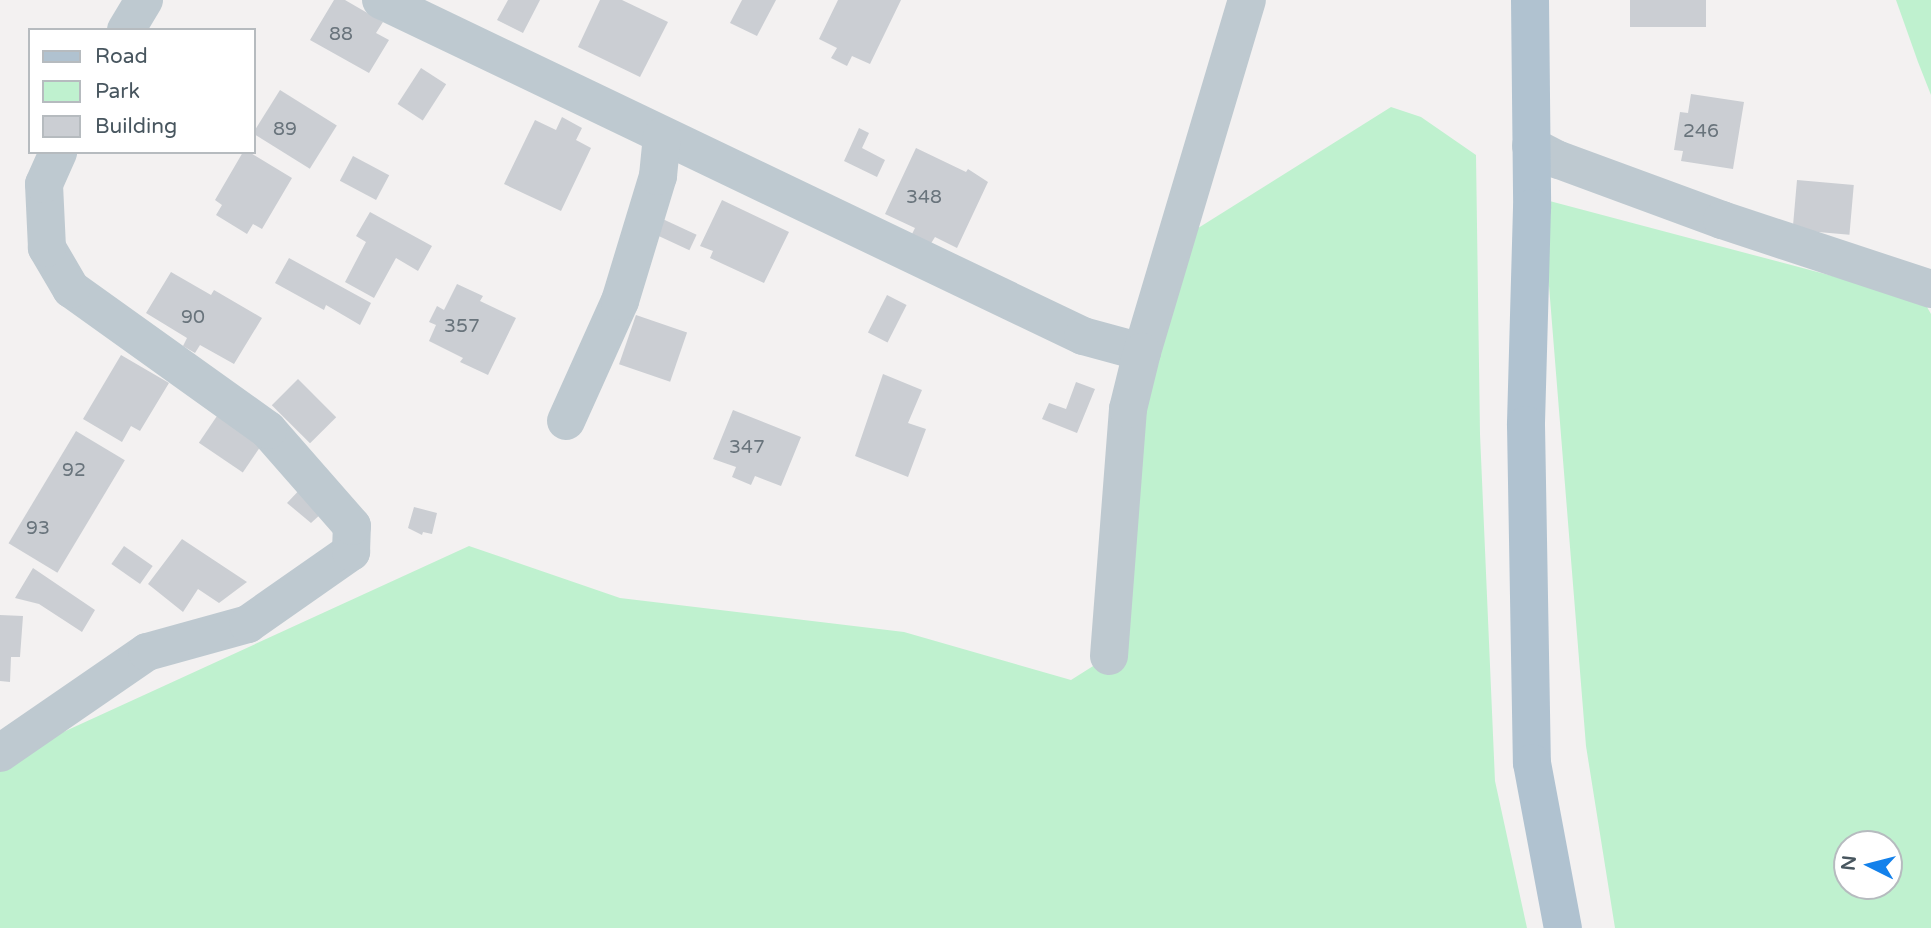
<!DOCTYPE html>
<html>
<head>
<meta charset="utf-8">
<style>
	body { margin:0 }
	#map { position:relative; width:1931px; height:928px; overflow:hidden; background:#f3f1f1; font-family:"Varela Round",sans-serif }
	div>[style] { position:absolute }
	.green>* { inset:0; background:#bff1cf }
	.building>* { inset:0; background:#cbced3; transform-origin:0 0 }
	.minor>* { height:38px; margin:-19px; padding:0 19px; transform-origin:19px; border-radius:19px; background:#bec9d0 }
	.primary>* { height:38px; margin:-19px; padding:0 19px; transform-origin:19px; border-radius:19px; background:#b0c2d0 }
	span { translate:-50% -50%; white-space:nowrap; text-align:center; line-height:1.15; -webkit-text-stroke:5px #fff; paint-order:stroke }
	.number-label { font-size:19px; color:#69747c }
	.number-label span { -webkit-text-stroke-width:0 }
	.legend { position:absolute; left:28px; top:28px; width:228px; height:126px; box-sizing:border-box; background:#fff; border:2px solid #b6bbbf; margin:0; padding:9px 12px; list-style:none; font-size:21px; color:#48565f }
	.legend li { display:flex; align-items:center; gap:14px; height:35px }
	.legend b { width:35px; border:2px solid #b6bbbf }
	.north { position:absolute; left:1833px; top:830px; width:70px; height:70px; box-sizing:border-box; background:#fff; border:2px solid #b6bbbf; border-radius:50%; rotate:276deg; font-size:19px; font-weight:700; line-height:28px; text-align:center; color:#48565f }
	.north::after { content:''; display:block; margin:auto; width:24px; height:32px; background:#1381eb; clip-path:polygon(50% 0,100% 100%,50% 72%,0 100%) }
</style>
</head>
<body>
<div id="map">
	<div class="green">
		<div style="clip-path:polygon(1896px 0,1931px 0,1931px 95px,1918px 62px)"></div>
		<div style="clip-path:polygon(1391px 107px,1421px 117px,1476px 155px,1480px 434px,1495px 781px,1527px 928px,0 928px,0 761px,469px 546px,620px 598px,904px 632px,1071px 680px,1109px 656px,1128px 450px,1195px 230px)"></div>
		<div style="clip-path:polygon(evenodd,1542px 199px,1923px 300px,1931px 314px,1931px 928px,1615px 928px,1586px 746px,1542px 199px,1847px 844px,1889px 844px,1889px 886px,1847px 886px,1847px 844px)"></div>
	</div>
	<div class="building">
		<div style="clip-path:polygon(334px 0,345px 0,383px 22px,376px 33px,389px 40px,369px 73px,310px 40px)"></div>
		<div style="clip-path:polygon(508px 0,540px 0,523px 33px,497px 20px)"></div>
		<div style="clip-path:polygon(600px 0,622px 0,668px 22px,640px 77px,578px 47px)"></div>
		<div style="clip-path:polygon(742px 0,776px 0,757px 36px,730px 23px)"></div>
		<div style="clip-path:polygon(838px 0,901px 0,870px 64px,852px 56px,847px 66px,831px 58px,837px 48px,819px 39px)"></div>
		<div style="left:1630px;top:0;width:76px;height:27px"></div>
		<div style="left:421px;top:68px;width:30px;height:43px;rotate:33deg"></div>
		<div style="left:280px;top:90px;width:67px;height:51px;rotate:32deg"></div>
		<div style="clip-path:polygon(1691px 94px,1744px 102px,1733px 169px,1681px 161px,1683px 151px,1674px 150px,1680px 112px,1688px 113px)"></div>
		<div style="clip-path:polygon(562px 117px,582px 128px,576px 140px,591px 148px,561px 211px,504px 184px,535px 120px,556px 130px)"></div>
		<div style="clip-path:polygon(859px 128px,869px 133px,862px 148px,885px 160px,877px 177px,844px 161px)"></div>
		<div style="clip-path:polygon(916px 148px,966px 172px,968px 169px,988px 182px,957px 248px,935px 237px,930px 245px,911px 236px,915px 228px,885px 214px)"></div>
		<div style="clip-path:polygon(243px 152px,249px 152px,292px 178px,262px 229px,253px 224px,247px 234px,216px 215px,222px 205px,215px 200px)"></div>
		<div style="left:353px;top:156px;width:41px;height:28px;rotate:28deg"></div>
		<div style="left:1797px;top:180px;width:57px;height:50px;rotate:5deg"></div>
		<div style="clip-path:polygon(722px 200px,789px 232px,764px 283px,710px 258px,713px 251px,700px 246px)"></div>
		<div style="clip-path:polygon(370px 212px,432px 246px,418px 271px,396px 258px,374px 298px,345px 282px,366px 242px,356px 236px)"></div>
		<div style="left:654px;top:215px;width:47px;height:17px;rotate:25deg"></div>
		<div style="clip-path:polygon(289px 258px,371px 303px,360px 325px,326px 305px,324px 310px,275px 283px)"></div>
		<div style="clip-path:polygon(171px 272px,211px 295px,214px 290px,262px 318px,234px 364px,200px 345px,195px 353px,183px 346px,187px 338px,146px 313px)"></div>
		<div style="clip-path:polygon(457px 284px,483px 296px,480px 301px,516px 318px,488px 375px,460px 362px,463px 358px,429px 341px,436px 325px,429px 322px,437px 306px,444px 310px)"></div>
		<div style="left:887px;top:295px;width:22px;height:42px;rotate:27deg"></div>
		<div style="left:636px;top:315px;width:54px;height:52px;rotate:19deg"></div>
		<div style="clip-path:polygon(121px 355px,169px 383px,140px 431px,131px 426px,122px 442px,83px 419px)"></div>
		<div style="clip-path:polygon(883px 374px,922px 390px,908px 423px,926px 429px,908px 477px,855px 456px)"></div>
		<div style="left:298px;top:379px;width:54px;height:37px;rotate:45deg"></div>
		<div style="clip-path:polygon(1076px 382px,1095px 389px,1077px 433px,1042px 419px,1049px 403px,1066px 409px)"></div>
		<div style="clip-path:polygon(733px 410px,801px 437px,781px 486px,755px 476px,751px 485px,732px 477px,736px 467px,713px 459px)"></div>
		<div style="left:219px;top:413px;width:53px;height:36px;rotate:34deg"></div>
		<div style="left:76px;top:431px;width:57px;height:131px;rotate:31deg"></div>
		<div style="clip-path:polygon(306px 483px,322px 513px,311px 523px,287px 503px)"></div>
		<div style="clip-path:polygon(414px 507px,437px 513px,432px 534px,423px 532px,422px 535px,408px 528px)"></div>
		<div style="clip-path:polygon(182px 539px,247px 582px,219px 603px,198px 589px,183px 612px,148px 584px)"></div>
		<div style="left:124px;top:546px;width:35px;height:22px;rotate:35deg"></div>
		<div style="clip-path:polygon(33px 568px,95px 610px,82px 632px,39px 604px,15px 598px)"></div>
		<div style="clip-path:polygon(0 615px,23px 616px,20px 657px,11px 657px,10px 682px,0 681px)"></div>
	</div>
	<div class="minor">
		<div style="left:381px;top:0;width:778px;rotate:25.58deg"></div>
		<div style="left:1083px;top:336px;width:61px;rotate:15.2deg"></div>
		<div style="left:1142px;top:352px;width:367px;rotate:-73.4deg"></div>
		<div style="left:126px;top:30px;width:35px;rotate:-59deg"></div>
		<div style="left:1531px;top:146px;width:31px;rotate:27deg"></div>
		<div style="left:1559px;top:160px;width:174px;rotate:20.2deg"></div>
		<div style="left:1722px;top:220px;width:220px;rotate:18.3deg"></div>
		<div style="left:566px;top:421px;width:132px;rotate:-65.8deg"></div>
		<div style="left:620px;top:301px;width:131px;rotate:-73.1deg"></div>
		<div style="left:658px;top:176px;width:40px;rotate:-84.3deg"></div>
		<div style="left:1109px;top:656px;width:248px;rotate:-85.6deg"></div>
		<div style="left:1128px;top:409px;width:59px;rotate:-76.2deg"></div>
		<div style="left:0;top:753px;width:178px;rotate:-34.5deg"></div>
		<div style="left:147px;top:652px;width:105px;rotate:-15.5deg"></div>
		<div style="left:248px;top:624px;width:126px;rotate:-35deg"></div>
		<div style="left:351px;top:552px;width:26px;rotate:-88deg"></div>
		<div style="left:352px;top:526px;width:128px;rotate:-131.2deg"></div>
		<div style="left:268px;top:430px;width:242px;rotate:-144.4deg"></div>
		<div style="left:71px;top:289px;width:48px;rotate:-120.3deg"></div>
		<div style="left:47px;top:248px;width:64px;rotate:-92.7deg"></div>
		<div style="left:44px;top:184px;width:35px;rotate:-66deg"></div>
	</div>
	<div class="primary">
		<div style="left:1530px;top:0;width:208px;rotate:89.4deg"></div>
		<div style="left:1532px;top:208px;width:217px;rotate:91.6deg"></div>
		<div style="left:1526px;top:425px;width:338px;rotate:89deg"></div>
		<div style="left:1532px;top:763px;width:168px;rotate:79.4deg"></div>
	</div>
	<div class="number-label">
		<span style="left:341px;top:35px">88</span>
		<span style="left:285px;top:130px">89</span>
		<span style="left:1701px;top:132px">246</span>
		<span style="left:924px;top:198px">348</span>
		<span style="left:193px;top:318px">90</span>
		<span style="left:462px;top:327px">357</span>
		<span style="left:747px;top:448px">347</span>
		<span style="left:74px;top:471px">92</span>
		<span style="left:38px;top:529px">93</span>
	</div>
	<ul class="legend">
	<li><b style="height:9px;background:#b0c2d0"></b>Road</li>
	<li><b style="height:19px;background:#bff1cf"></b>Park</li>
	<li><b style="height:19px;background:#cbced3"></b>Building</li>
	</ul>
	<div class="north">N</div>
</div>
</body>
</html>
